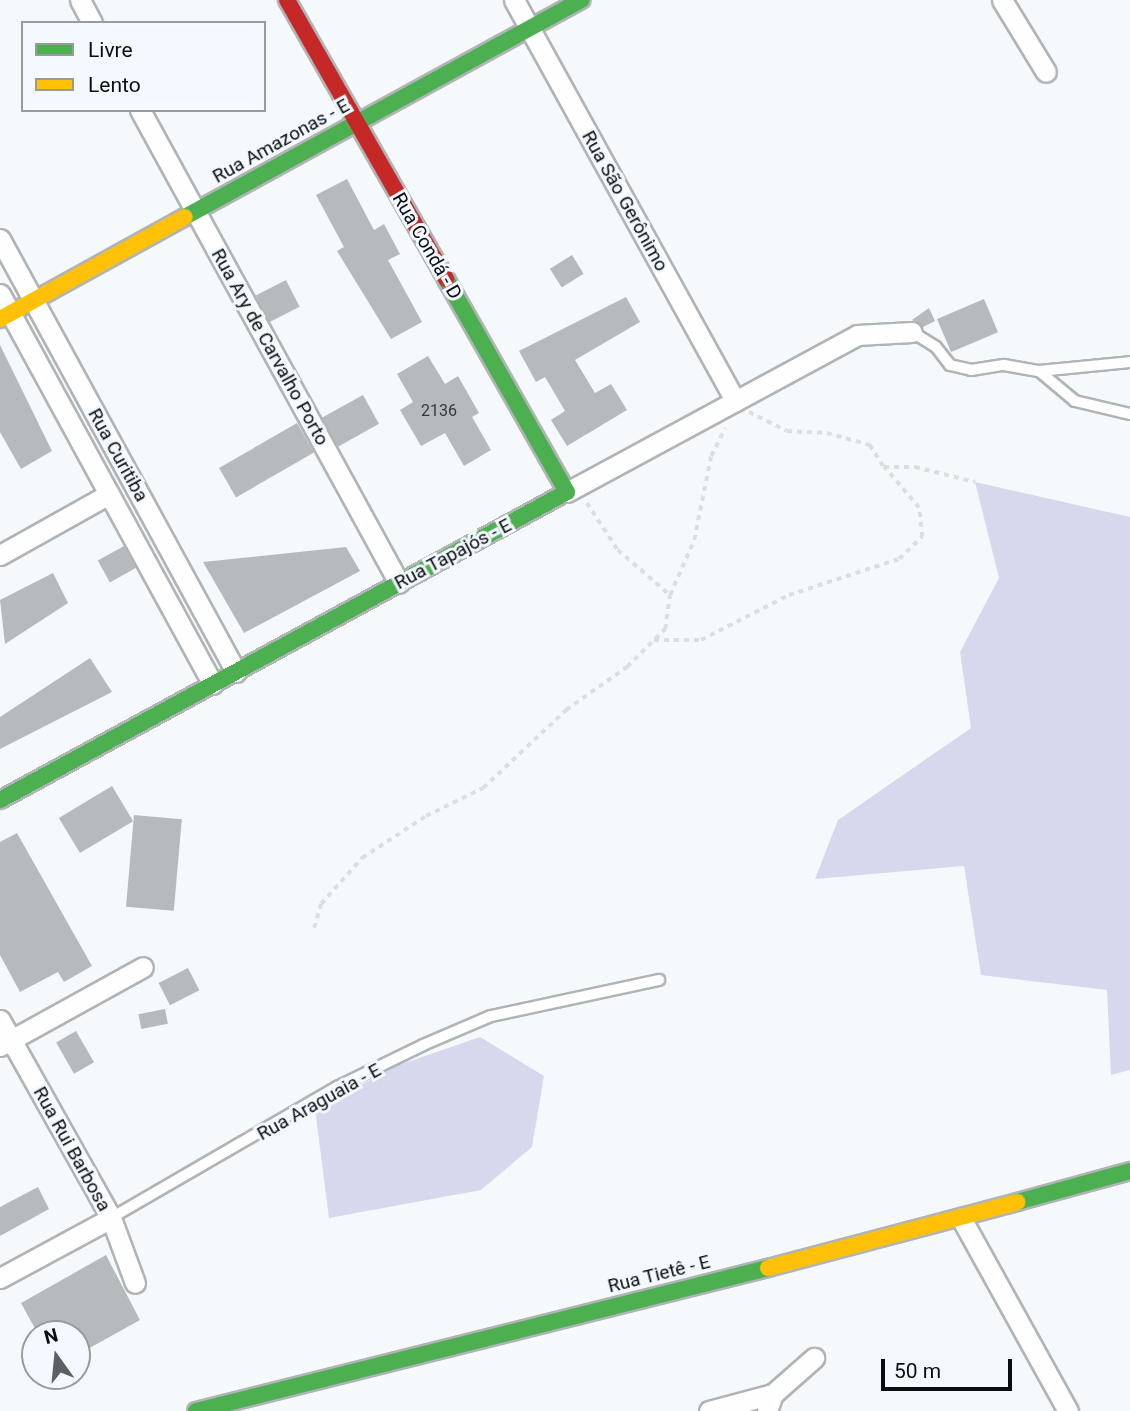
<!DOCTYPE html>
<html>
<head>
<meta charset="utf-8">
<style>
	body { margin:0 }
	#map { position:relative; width:1130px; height:1411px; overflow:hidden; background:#f6f9fb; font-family:Roboto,sans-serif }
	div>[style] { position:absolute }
	.forest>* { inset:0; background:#d6d9ed }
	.building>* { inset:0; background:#b7babd; transform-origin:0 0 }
	.path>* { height:3.5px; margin-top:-1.75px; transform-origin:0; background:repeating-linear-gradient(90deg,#dcdedf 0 5px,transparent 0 10px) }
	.roads { filter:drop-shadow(2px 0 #b1b4b6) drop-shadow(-2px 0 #b1b4b6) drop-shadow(0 2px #b1b4b6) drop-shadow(0 -2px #b1b4b6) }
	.lane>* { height:10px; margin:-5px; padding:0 5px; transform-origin:5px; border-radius:5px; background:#fefefe }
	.street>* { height:19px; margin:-9.5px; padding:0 9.5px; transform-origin:9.5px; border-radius:9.5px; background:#fefefe }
	.fast>* { height:16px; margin:-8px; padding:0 8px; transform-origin:8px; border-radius:8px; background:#4caf50 }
	.slow>* { height:16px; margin:-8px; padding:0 8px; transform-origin:8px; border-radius:8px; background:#ffc107 }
	.jam>* { height:16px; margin:-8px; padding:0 8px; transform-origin:8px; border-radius:8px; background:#c62828 }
	span { translate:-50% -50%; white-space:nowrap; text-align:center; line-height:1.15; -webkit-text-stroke:6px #f3f9fe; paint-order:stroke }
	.number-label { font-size:16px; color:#35393b }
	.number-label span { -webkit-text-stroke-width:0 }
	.street-label { font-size:19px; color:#0a0e10 }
	.legend { position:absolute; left:21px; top:21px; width:245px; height:91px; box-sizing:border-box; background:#f3f9fe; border:2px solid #969b9f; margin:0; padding:9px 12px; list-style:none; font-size:21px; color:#0a0e10 }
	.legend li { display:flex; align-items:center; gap:14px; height:35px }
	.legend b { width:35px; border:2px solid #969b9f }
	.north { position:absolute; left:21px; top:1320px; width:70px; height:70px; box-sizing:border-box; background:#f3f9fe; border:2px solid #969b9f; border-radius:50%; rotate:345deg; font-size:19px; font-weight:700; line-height:28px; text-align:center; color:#0a0e10 }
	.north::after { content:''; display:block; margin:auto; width:24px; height:32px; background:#5d6062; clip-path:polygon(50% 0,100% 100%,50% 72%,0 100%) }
	.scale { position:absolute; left:881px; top:1359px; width:131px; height:32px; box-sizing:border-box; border:4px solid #0a0e10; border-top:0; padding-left:9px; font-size:21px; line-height:24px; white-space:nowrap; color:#0a0e10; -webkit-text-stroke:5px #f3f9fe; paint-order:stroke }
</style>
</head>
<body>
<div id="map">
	<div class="forest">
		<div style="clip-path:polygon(975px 482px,1130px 517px,1130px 1070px,1111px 1075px,1107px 990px,981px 975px,964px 866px,815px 879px,838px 820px,971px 728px,960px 652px,999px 578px)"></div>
		<div style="clip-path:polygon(480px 1037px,544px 1076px,532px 1147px,481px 1190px,329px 1218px,315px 1109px,399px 1065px)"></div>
	</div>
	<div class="building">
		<div style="clip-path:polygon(347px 179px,374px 230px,384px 224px,400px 254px,388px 260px,422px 322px,391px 339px,337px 251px,344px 247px,316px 195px)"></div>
		<div style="left:572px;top:255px;width:22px;height:26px;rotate:58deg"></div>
		<div style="left:286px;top:280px;width:30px;height:34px;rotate:63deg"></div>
		<div style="clip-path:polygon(626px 297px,640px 322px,575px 360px,595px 393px,611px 384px,627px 410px,567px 446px,551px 420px,565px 411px,545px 377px,536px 382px,519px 351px)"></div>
		<div style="left:984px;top:299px;width:36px;height:51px;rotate:67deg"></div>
		<div style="clip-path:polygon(929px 308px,935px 321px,923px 327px,912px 320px)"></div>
		<div style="clip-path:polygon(0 345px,52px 451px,21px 469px,0 432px)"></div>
		<div style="clip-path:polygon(428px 356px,445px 384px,458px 376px,479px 413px,472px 417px,491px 450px,464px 466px,445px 433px,421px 446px,400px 410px,413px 402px,397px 374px)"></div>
		<div style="left:363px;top:395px;width:33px;height:47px;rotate:61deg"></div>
		<div style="left:297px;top:423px;width:34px;height:90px;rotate:60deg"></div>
		<div style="left:124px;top:546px;width:25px;height:30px;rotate:61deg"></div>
		<div style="clip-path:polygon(346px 547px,360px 571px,244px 633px,203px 562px)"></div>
		<div style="clip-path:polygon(53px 573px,68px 603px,5px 644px,0 600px)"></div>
		<div style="clip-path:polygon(90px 658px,112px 692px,0 749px,0 717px)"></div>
		<div style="left:112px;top:786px;width:41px;height:62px;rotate:59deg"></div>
		<div style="left:134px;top:815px;width:48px;height:92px;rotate:5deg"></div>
		<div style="clip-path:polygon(17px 833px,92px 966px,64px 982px,58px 972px,20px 992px,0 955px,0 842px)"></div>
		<div style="left:188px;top:968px;width:25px;height:33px;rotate:63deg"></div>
		<div style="left:165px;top:1009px;width:15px;height:27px;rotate:79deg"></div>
		<div style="left:76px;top:1031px;width:36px;height:23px;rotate:60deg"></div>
		<div style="clip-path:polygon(38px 1187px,49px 1209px,0 1236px,0 1207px)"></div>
		<div style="clip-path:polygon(106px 1255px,140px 1320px,77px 1355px,77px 1334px,38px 1334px,21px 1303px)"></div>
	</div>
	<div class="path">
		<div style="left:749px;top:412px;width:42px;rotate:26.6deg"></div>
		<div style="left:787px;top:431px;width:40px;rotate:2.9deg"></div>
		<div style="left:827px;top:433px;width:45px;rotate:15.6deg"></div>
		<div style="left:870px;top:445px;width:26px;rotate:58deg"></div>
		<div style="left:587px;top:503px;width:56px;rotate:56.6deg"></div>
		<div style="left:618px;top:550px;width:69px;rotate:40.9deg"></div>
		<div style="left:670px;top:595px;width:60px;rotate:-66.4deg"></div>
		<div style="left:694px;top:540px;width:86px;rotate:-78.6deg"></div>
		<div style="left:711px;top:456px;width:31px;rotate:-63deg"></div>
		<div style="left:654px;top:640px;width:47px"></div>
		<div style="left:701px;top:640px;width:99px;rotate:-27.1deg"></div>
		<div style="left:789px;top:595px;width:116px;rotate:-18.1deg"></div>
		<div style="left:899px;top:559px;width:32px;rotate:-44deg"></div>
		<div style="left:922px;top:537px;width:29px;rotate:-96deg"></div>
		<div style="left:919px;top:508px;width:54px;rotate:-130.5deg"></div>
		<div style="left:884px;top:467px;width:31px"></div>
		<div style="left:915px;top:467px;width:62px;rotate:14deg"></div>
		<div style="left:314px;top:928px;width:25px;rotate:-74deg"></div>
		<div style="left:321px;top:904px;width:62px;rotate:-48.3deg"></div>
		<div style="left:362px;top:858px;width:77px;rotate:-33.3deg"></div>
		<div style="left:426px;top:816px;width:64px;rotate:-26.2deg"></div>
		<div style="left:483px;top:788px;width:114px;rotate:-43.2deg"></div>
		<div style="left:566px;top:710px;width:75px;rotate:-35.2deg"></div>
		<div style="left:627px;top:667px;width:54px;rotate:-45deg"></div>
		<div style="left:665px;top:629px;width:34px;rotate:-82deg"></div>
	</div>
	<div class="roads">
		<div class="lane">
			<div style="left:912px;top:332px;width:28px;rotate:32deg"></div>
			<div style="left:936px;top:347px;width:23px;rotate:52deg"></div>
			<div style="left:950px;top:365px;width:22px;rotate:13deg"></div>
			<div style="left:971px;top:370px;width:33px;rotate:-9deg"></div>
			<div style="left:1004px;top:365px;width:36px;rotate:10deg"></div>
			<div style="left:1039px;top:371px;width:91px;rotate:-5.6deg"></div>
			<div style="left:1039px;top:371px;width:47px;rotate:39.8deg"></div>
			<div style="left:1075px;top:401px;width:57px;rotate:13.3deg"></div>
			<div style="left:111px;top:1218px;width:261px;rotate:-30.1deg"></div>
			<div style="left:337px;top:1087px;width:96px;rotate:-26deg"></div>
			<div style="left:423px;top:1045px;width:74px;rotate:-23.1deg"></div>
			<div style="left:491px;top:1016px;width:172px;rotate:-12.1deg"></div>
		</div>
		<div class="street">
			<div style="left:80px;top:0;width:26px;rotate:62deg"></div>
			<div style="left:514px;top:0;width:458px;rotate:61.1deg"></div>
			<div style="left:1002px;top:0;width:84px;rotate:58.6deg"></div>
			<div style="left:140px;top:110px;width:539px;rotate:61.3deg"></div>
			<div style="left:0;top:239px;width:493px;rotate:61.4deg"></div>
			<div style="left:0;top:294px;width:444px;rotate:61.4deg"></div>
			<div style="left:567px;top:492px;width:330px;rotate:-28.4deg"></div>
			<div style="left:857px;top:335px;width:55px;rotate:-3.1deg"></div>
			<div style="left:0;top:555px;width:125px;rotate:-29.2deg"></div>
			<div style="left:0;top:1020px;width:227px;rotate:60.7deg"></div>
			<div style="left:111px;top:1218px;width:69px;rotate:69.7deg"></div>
			<div style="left:0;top:1046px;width:163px;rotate:-28.9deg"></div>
			<div style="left:961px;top:1218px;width:221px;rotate:61deg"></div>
			<div style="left:0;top:1278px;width:126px;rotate:-28.4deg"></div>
			<div style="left:709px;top:1411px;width:66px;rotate:-14.9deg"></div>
			<div style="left:767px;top:1411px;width:18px;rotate:-71deg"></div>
			<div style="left:773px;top:1394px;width:55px;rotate:-41.3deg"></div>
		</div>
		<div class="fast">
			<div style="left:185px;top:217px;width:452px;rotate:-28.7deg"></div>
			<div style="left:0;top:800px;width:645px;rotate:-28.51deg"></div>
			<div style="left:567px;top:492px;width:245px;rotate:-119.6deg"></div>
			<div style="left:1017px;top:1202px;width:117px;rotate:-15.3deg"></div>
			<div style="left:196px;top:1411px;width:590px;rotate:-14.04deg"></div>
		</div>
		<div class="slow">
			<div style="left:0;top:319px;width:211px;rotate:-28.9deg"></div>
			<div style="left:768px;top:1268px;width:258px;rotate:-14.8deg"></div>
		</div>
		<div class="jam">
			<div style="left:287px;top:0;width:321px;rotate:60.3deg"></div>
		</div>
	</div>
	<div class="number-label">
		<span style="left:439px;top:411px">2136</span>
	</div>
	<div class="street-label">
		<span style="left:281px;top:141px;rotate:-29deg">Rua Amazonas - E</span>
		<span style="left:625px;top:201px;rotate:61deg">Rua São Gerônimo</span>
		<span style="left:427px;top:246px;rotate:60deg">Rua Condá - D</span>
		<span style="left:270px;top:347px;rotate:61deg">Rua Ary de Carvalho Porto</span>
		<span style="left:118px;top:455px;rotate:61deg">Rua Curitiba</span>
		<span style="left:453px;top:554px;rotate:-28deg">Rua Tapajós - E</span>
		<span style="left:319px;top:1102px;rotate:-29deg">Rua Araguaia - E</span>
		<span style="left:72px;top:1149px;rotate:61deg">Rua Rui Barbosa</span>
		<span style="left:659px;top:1274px;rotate:-14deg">Rua Tietê - E</span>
	</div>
	<ul class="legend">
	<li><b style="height:9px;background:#4caf50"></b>Livre</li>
	<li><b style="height:9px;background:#ffc107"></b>Lento</li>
	</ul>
	<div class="north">N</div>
	<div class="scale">50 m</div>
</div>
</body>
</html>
